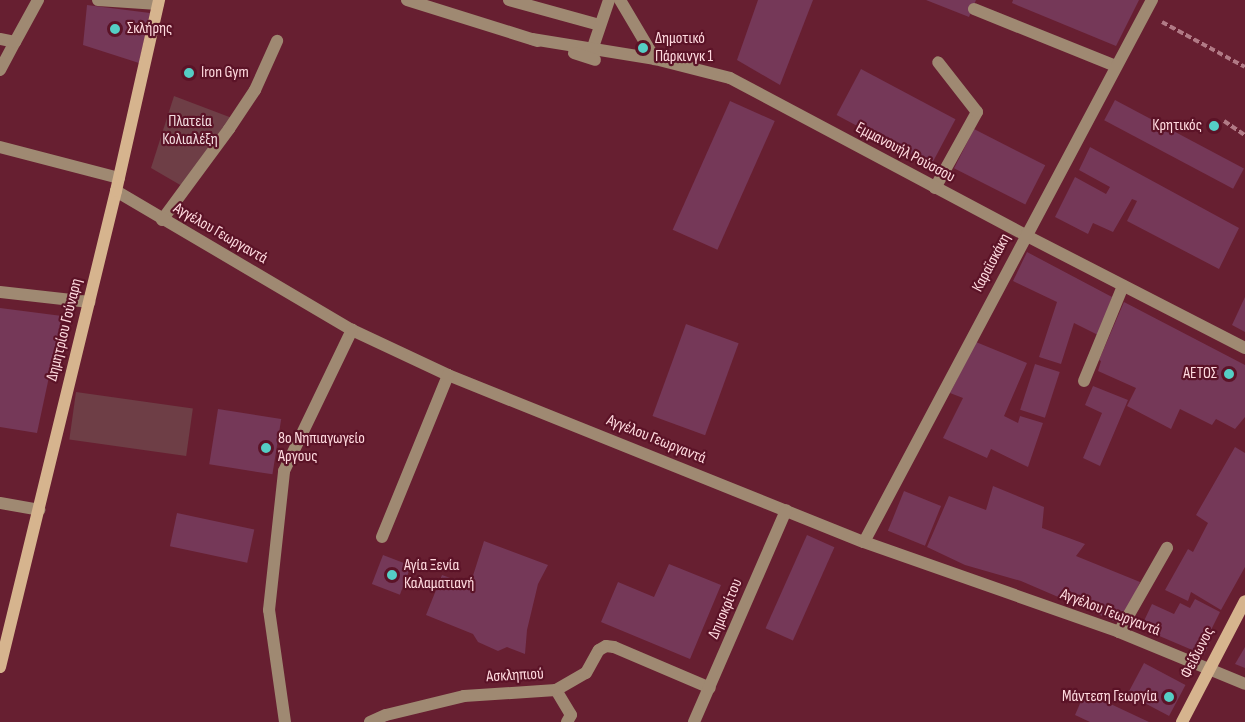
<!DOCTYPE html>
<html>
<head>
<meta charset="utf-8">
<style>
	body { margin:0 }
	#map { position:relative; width:1245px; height:722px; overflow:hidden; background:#671f31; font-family:"Sofia Sans Condensed",sans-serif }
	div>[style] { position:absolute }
	.green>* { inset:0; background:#6e3e46; transform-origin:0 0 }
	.building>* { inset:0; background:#753858; transform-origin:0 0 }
	.path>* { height:4px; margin-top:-2px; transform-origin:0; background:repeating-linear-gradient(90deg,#b17a86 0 6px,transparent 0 9px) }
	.service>* { height:12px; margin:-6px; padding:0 6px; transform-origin:6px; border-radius:6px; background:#9f8972 }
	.minor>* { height:12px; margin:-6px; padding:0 6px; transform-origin:6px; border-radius:6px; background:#9f8972 }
	.tertiary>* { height:12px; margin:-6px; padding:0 6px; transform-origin:6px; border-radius:6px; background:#9f8972 }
	.secondary>* { height:12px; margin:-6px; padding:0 6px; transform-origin:6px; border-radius:6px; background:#d6b48e }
	.dots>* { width:16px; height:16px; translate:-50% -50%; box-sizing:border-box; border:3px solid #5b1327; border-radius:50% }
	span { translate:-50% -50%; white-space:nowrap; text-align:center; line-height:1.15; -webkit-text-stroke:4.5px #5b1327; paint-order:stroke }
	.poi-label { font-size:16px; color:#ffdadf }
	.left { translate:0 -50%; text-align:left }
	.right { translate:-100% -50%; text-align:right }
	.park-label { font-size:16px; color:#f3dde0 }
	.street-label { font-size:16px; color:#ffdadf }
</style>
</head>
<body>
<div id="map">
	<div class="green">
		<div style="clip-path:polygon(174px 96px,232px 118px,182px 186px,151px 168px)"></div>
		<div style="left:76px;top:392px;width:118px;height:48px;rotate:8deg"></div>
	</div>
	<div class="building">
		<div style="clip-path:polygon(758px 0,813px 0,780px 85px,737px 60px)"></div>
		<div style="clip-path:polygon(926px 0,976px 0,969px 17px)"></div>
		<div style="clip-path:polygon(1013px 0,1139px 0,1116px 46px,1012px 3px)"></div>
		<div style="clip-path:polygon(87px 5px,150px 13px,139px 63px,83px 45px)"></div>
		<div style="left:861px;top:69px;width:107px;height:52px;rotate:28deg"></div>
		<div style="left:1115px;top:100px;width:146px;height:23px;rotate:28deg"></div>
		<div style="left:730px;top:101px;width:49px;height:141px;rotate:24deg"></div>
		<div style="left:974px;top:129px;width:80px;height:44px;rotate:27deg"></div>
		<div style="clip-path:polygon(1090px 147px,1239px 228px,1219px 269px,1127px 221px,1137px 201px,1132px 199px,1113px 232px,1093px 223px,1088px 234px,1055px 217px,1075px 177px,1106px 194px,1110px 187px,1079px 170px)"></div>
		<div style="clip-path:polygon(1027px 252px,1112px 297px,1098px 335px,1074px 323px,1061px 364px,1039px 357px,1057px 302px,1013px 281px)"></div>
		<div style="clip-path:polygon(1245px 297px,1245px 332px,1232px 325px)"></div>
		<div style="clip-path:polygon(1124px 302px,1245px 365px,1245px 417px,1235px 429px,1216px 419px,1212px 425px,1180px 409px,1171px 429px,1127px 406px,1136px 388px,1098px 371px,1101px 361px,1099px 360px)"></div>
		<div style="clip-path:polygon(0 308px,62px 316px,37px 433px,0 427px)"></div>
		<div style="left:686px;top:324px;width:56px;height:98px;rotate:20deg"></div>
		<div style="clip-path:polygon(976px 342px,1027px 363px,1004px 416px,1018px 423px,1020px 416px,1043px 423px,1028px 467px,991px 449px,987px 458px,943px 438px,963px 398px,950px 393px)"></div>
		<div style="left:1035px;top:364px;width:26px;height:48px;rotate:18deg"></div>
		<div style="clip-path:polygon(1093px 386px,1128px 400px,1100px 466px,1083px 458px,1102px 413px,1085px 405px)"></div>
		<div style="left:218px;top:409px;width:64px;height:56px;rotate:9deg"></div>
		<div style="clip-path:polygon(1235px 447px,1245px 453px,1245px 567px,1221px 610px,1191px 592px,1188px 601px,1165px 590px,1188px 549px,1193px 552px,1208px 523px,1196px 515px)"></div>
		<div style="clip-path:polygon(993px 486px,1044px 507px,1042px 528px,1085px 544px,1076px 556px,1140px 582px,1121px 624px,1021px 581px,965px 565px,927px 547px,949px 496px,986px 510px)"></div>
		<div style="left:904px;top:491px;width:40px;height:43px;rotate:22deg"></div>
		<div style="left:177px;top:513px;width:79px;height:34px;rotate:12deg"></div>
		<div style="left:807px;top:535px;width:30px;height:102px;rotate:24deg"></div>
		<div style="clip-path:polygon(484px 541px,548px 565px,538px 584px,527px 630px,525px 654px,507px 647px,498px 651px,478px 642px,473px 634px,426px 615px,442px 575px,470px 585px)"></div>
		<div style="left:383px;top:555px;width:30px;height:31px;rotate:21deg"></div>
		<div style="clip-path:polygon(669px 564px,721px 585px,690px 659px,601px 622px,618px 582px,654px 597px)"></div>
		<div style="clip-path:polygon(1195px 599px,1220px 612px,1208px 636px,1212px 638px,1204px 655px,1150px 632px,1151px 629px,1142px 625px,1152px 604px,1174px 614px,1180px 603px,1190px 608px)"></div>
		<div style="clip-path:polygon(1245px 647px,1245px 668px,1235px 664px)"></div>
		<div style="left:1144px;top:663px;width:47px;height:35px;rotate:28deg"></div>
		<div style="clip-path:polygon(1085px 692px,1149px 722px,1090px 722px,1075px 715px)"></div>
	</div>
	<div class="path">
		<div style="left:1162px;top:22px;width:94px;rotate:28.5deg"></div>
		<div style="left:1224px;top:121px;width:25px;rotate:34deg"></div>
	</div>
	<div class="service">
		<div style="left:509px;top:0;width:94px;rotate:15.4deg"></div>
		<div style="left:620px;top:0;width:69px;rotate:59.3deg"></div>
		<div style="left:974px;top:9px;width:153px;rotate:21.9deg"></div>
		<div style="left:592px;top:50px;width:53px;rotate:-71.2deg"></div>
		<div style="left:0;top:70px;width:32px;rotate:-62deg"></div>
		<div style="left:0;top:147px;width:123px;rotate:14.6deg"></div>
		<div style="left:935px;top:188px;width:87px;rotate:-61.1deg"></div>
		<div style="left:977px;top:112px;width:63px;rotate:-128deg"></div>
		<div style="left:162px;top:220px;width:113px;rotate:-53.6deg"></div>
		<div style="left:229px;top:129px;width:47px;rotate:-56.3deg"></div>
		<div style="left:255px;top:90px;width:54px;rotate:-65.8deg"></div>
		<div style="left:1084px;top:381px;width:103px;rotate:-67.7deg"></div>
		<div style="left:1119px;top:632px;width:97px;rotate:-60.3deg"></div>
	</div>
	<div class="minor">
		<div style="left:407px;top:0;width:137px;rotate:17.4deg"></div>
		<div style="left:0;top:39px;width:15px;rotate:11deg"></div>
		<div style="left:15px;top:42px;width:48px;rotate:-61.3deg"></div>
		<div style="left:532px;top:39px;width:125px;rotate:9.2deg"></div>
		<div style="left:655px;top:59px;width:77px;rotate:14.2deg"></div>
		<div style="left:730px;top:78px;width:334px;rotate:28deg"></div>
		<div style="left:1025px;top:235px;width:247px;rotate:27.2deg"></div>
		<div style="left:574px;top:53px;width:22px;rotate:18deg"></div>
		<div style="left:116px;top:191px;width:274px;rotate:30.5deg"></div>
		<div style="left:352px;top:330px;width:106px;rotate:25.1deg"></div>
		<div style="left:448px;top:375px;width:448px;rotate:21.9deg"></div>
		<div style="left:864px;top:542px;width:270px;rotate:19.4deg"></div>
		<div style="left:1119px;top:632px;width:136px;rotate:22.4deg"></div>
		<div style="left:0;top:292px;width:90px;rotate:6.4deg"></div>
		<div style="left:0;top:503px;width:40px;rotate:10deg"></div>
		<div style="left:382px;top:537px;width:175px;rotate:-67.8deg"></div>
		<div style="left:864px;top:542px;width:614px;rotate:-62.02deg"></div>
		<div style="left:556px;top:690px;width:29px;rotate:59deg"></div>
		<div style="left:571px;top:715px;width:8px;rotate:120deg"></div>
		<div style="left:285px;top:722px;width:113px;rotate:-98.1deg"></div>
		<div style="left:269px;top:610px;width:140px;rotate:-83.8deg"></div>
		<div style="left:284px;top:471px;width:157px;rotate:-64.3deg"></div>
		<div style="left:370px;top:722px;width:17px;rotate:-24deg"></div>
		<div style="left:386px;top:715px;width:80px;rotate:-13.7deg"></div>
		<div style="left:464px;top:696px;width:92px;rotate:-3.7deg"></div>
		<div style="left:556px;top:690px;width:34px;rotate:-30deg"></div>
		<div style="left:586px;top:673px;width:26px;rotate:-61deg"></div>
		<div style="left:599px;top:650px;width:8px;rotate:-30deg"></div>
		<div style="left:606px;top:646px;width:8px;rotate:7deg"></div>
		<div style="left:614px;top:647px;width:104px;rotate:23.1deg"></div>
		<div style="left:694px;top:722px;width:231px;rotate:-66.5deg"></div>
	</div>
	<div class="tertiary">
		<div style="left:98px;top:0;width:60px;rotate:3.8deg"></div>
	</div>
	<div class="secondary">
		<div style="left:0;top:667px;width:490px;rotate:-76.3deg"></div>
		<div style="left:116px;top:191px;width:196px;rotate:-77.3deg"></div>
		<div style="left:1182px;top:722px;width:136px;rotate:-62.5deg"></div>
	</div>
	<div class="dots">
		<div style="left:115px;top:29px;background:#55cec5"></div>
		<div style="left:643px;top:48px;background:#55cec5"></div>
		<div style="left:189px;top:73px;background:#55cec5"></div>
		<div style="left:1214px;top:126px;background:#55cec5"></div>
		<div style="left:1229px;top:374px;background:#55cec5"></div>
		<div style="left:266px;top:448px;background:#55cec5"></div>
		<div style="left:392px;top:575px;background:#55cec5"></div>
		<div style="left:1169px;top:697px;background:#55cec5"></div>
	</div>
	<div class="poi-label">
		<span class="left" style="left:127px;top:29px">Σκλήρης</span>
		<span class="left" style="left:655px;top:48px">Δημοτικό<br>Πάρκινγκ 1</span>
		<span class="left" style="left:201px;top:73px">Iron Gym</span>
		<span class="right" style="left:1202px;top:126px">Κρητικός</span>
		<span class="right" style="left:1217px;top:374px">ΑΕΤΟΣ</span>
		<span class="left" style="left:278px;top:448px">8ο Νηπιαγωγείο<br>Άργους</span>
		<span class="left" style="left:404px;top:575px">Αγία Ξενία<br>Καλαματιανή</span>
		<span class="right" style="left:1157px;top:697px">Μάντεση Γεωργία</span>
	</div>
	<div class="park-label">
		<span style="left:190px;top:131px">Πλατεία<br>Κολιαλέξη</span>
	</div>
	<div class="street-label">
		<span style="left:905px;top:153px;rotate:28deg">Εμμανουήλ Ρούσσου</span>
		<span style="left:220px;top:234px;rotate:30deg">Αγγέλου Γεωργαντά</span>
		<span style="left:992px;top:263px;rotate:-62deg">Καραϊσκάκη</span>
		<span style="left:65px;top:330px;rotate:-76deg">Δημητρίου Γούναρη</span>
		<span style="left:656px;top:440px;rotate:22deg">Αγγέλου Γεωργαντά</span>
		<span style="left:726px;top:609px;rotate:-67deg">Δημοκρίτου</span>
		<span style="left:1110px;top:613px;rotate:21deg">Αγγέλου Γεωργαντά</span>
		<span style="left:1198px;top:653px;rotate:-63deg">Φείδωνος</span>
		<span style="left:515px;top:676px;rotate:-3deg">Ασκληπιού</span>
	</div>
</div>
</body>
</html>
